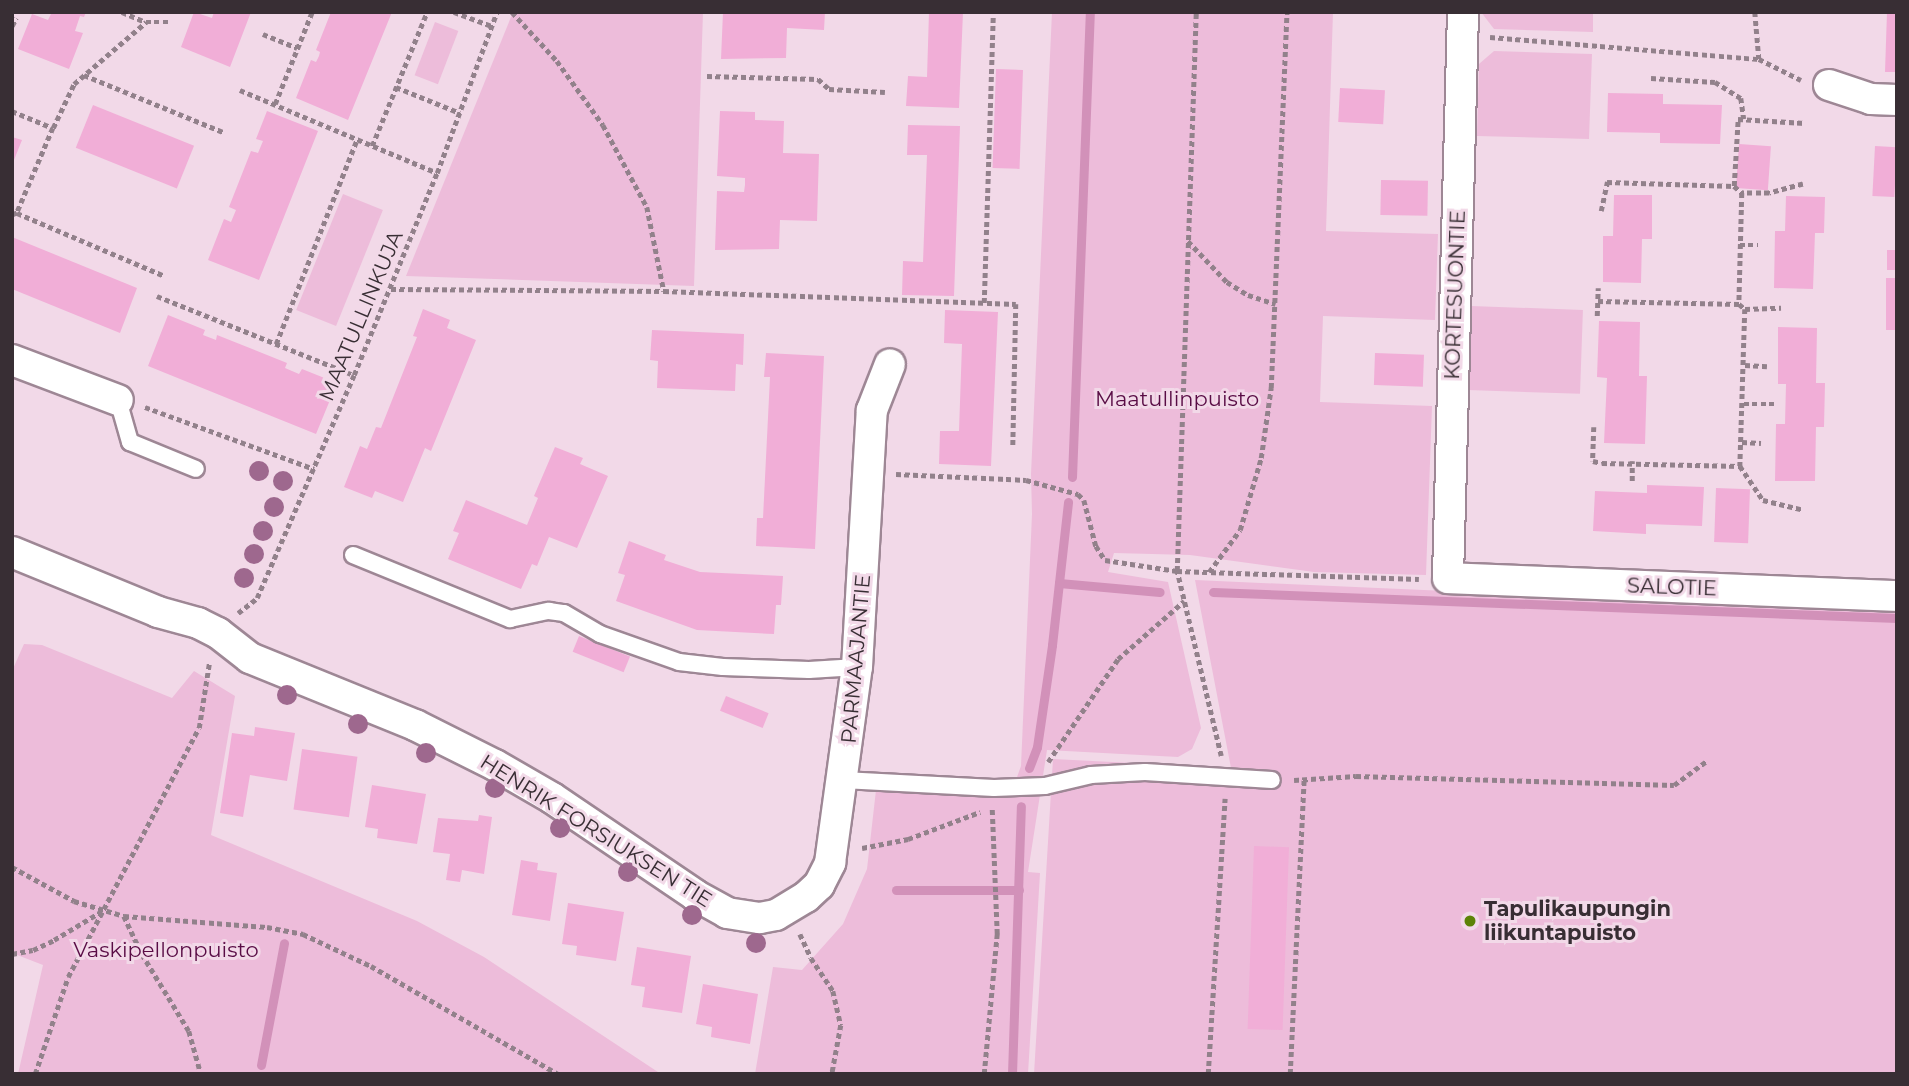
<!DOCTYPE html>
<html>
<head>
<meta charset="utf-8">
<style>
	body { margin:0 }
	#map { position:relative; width:1909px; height:1086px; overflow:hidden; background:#f2d9e8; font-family:Montserrat,sans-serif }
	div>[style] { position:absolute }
	.green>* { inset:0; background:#edbcda; transform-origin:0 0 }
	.stream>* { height:9px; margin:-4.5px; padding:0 4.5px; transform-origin:4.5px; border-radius:4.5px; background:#d291b9 }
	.building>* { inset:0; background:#f1aed7; transform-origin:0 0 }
	.path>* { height:4.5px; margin-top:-2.25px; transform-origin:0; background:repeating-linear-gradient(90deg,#92818b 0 5px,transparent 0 8.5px) }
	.roads { filter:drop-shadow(2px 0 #9e8795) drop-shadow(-2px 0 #9e8795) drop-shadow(0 2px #9e8795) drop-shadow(0 -2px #9e8795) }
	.lane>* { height:16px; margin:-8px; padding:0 8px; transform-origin:8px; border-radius:8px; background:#fff }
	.street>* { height:30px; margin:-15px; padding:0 15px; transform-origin:15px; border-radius:15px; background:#fff }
	.trees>* { width:20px; height:20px; margin:-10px; border-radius:50%; background:#9e688e }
	.dots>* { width:19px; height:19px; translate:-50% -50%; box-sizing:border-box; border:4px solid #f2d9e8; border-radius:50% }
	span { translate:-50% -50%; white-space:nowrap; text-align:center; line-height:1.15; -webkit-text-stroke:6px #f2d9e8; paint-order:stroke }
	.street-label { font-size:21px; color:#382e34 }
	.park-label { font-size:21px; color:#590c45 }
	.poi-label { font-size:21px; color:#382e34; font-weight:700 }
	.left { translate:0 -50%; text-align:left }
	.frame { position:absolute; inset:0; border:14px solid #382e34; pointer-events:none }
</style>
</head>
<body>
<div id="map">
	<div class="green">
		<div style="clip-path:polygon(513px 12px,703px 12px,694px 286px,406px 276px)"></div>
		<div style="clip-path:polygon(1052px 12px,1333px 12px,1326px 231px,1438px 234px,1435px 320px,1323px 316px,1320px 402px,1432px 406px,1426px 575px,1314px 572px,1190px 555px,1114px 553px,1108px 572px,1168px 582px,1201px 728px,1192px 749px,1178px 757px,1047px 750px,1028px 872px,1040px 873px,1028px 1074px,755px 1074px,773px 967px,802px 970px,843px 924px,867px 869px,876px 790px,1010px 796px,1021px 766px,1032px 514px,1031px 474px)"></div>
		<div style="clip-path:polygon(1481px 12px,1593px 12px,1593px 32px,1494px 29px)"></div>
		<div style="left:435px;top:22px;width:25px;height:57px;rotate:21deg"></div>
		<div style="clip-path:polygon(1494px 51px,1592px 54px,1589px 139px,1477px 136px,1479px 64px)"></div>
		<div style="left:343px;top:194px;width:43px;height:125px;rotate:22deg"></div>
		<div style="left:1471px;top:306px;width:112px;height:84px;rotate:2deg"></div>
		<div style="clip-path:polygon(1195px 580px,1897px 611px,1897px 1074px,1034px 1074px,1053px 759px,1231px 768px)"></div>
		<div style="clip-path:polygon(24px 644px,42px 645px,172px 698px,194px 671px,235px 696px,211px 835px,417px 921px,484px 957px,661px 1074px,18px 1074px,43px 965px,12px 953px,12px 671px)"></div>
	</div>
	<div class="stream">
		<div style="left:1072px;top:477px;width:465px;rotate:-87.8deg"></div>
		<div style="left:1059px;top:583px;width:101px;rotate:5.1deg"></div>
		<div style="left:1213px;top:592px;width:684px;rotate:2.18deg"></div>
		<div style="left:1029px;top:768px;width:22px;rotate:-69deg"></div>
		<div style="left:1037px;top:747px;width:103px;rotate:-81.6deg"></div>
		<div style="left:1052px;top:645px;width:144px;rotate:-83.6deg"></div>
		<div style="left:896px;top:890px;width:123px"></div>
		<div style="left:261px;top:1065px;width:124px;rotate:-79.3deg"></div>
		<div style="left:1012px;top:1074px;width:268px;rotate:-88.1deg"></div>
	</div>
	<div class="building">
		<div style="clip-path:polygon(52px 12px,86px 12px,84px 17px,80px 16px,75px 31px,83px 33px,69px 69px,18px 49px,32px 14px,48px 20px)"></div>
		<div style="clip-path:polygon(194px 12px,212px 18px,214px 12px,251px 12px,230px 67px,181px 47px)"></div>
		<div style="clip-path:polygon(331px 12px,392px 12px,348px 120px,296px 98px,311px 60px,316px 62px,319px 56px,320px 52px,316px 50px)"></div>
		<div style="clip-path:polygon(723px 12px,825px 12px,824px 30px,787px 28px,786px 58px,721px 59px)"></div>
		<div style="clip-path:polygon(929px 12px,963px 12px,959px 108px,906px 106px,908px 76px,927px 77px)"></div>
		<div style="clip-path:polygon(1887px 12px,1897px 12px,1897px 72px,1885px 72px)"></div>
		<div style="left:996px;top:69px;width:27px;height:99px;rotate:2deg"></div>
		<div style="left:1340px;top:88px;width:45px;height:34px;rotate:3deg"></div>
		<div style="clip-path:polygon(1608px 93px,1663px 94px,1663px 104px,1722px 105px,1720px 144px,1660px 143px,1660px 133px,1607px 132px)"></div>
		<div style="left:93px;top:105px;width:109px;height:46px;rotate:22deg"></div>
		<div style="clip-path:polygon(267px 111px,318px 131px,259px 280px,208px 260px,224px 219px,231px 222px,236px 210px,229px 207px,251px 151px,258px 153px,263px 141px,256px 139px)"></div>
		<div style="clip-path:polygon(720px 111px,755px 112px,755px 120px,784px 121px,783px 153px,819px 154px,817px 221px,780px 220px,779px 249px,715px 250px,717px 191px,744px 192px,745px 185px,745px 178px,717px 176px)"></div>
		<div style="clip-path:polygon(908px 125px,960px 126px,954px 296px,902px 295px,903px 261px,923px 262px,927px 155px,907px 155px)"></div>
		<div style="clip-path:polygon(12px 137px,22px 140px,12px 165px)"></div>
		<div style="left:1739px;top:144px;width:32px;height:44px;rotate:4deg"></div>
		<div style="left:1875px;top:146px;width:22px;height:50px;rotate:3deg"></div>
		<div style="left:1381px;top:180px;width:47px;height:35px;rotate:1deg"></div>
		<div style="clip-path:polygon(1614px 195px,1652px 195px,1652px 239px,1642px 239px,1641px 283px,1603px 282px,1603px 236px,1613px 236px)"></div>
		<div style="clip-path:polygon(1786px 196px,1825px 197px,1824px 233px,1815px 233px,1813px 289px,1774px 288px,1775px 231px,1785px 231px)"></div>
		<div style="clip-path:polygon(12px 237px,137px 288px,120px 333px,12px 289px)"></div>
		<div style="left:1887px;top:250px;width:10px;height:20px"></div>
		<div style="left:1886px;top:278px;width:11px;height:52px"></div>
		<div style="clip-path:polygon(423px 309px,450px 320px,447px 328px,476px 340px,431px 451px,425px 448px,403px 502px,375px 491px,372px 498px,344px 487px,360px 446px,367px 449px,376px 427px,381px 428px,417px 337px,413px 336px)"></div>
		<div style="clip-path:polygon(945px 310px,998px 312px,991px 466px,939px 464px,940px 431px,959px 431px,962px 344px,944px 343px)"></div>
		<div style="clip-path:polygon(168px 315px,205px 330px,203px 335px,216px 340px,217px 335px,287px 363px,285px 368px,299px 374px,302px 369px,337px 383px,316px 434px,148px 366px)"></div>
		<div style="clip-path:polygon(1599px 321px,1640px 322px,1639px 376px,1647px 376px,1645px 444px,1604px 443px,1607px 378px,1597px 377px)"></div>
		<div style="clip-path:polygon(1778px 327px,1817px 328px,1816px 383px,1825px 383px,1824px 427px,1816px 427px,1815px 481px,1775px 481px,1776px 424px,1785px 424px,1786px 384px,1778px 384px)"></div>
		<div style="clip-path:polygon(652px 330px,744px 334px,743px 365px,736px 364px,735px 391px,657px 388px,658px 361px,650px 360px)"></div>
		<div style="clip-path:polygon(766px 353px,824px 356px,815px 549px,756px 546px,757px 518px,763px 518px,770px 377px,764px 377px)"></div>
		<div style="left:1375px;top:353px;width:49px;height:32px;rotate:2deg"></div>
		<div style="clip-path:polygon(555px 447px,583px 458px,580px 464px,608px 476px,577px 548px,549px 537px,537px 566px,532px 564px,521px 589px,448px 559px,459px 533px,453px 531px,466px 500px,527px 525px,538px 498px,534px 496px)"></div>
		<div style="clip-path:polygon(1647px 485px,1704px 487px,1702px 526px,1646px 524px,1646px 534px,1593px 531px,1595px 491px,1647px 493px)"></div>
		<div style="left:1716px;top:488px;width:34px;height:54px;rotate:2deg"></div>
		<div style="clip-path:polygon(629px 541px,666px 555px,664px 560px,700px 572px,783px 576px,781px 605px,776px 605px,774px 634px,697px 630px,616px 601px,625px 575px,618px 573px)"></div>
		<div style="left:579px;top:636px;width:55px;height:17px;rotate:22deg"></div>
		<div style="left:726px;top:696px;width:46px;height:16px;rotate:22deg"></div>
		<div style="clip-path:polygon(255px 727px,295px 733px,287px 781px,250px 775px,243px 817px,220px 813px,232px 733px,254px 736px)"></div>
		<div style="left:302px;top:749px;width:56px;height:61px;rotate:8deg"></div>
		<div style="clip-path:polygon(372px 785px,426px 794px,417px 844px,377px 838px,378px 829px,365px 827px)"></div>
		<div style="clip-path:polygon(479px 815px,492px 817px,484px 874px,462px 870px,460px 882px,446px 880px,450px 854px,433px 852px,438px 818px,478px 821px)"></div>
		<div style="left:1254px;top:846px;width:35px;height:183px;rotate:2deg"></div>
		<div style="clip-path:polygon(521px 860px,538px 863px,537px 870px,557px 873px,550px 921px,512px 915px)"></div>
		<div style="clip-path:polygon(568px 903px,624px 912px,616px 961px,576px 955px,577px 946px,562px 944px)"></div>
		<div style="clip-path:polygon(637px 947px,691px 956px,682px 1013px,642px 1007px,645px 987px,631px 985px)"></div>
		<div style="clip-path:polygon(703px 984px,758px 994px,750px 1044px,711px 1037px,712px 1027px,696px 1024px)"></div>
	</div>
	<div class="path">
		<div style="left:122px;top:12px;width:26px;rotate:23deg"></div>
		<div style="left:454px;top:12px;width:40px;rotate:20.2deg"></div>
		<div style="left:512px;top:12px;width:67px;rotate:47.4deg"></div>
		<div style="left:557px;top:61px;width:79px;rotate:54.3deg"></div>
		<div style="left:603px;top:125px;width:93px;rotate:61.8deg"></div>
		<div style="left:647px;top:207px;width:86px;rotate:78.6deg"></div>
		<div style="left:1755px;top:12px;width:47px;rotate:85.1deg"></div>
		<div style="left:12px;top:26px;width:9px;rotate:-63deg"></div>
		<div style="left:263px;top:34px;width:37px;rotate:22deg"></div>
		<div style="left:1490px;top:37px;width:270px;rotate:4.7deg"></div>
		<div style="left:1759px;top:59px;width:47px;rotate:26.6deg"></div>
		<div style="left:84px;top:75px;width:150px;rotate:22.3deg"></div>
		<div style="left:707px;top:76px;width:111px;rotate:1.5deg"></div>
		<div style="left:818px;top:79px;width:15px;rotate:42deg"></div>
		<div style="left:829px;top:89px;width:56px;rotate:3.1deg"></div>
		<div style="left:1651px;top:78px;width:64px;rotate:3.6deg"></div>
		<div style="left:1715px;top:82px;width:31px;rotate:32deg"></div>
		<div style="left:1741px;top:98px;width:21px;rotate:82deg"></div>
		<div style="left:396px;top:87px;width:69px;rotate:22.1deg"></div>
		<div style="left:240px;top:90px;width:214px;rotate:22.8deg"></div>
		<div style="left:275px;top:104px;width:99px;rotate:-68.1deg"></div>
		<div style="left:12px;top:111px;width:44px;rotate:22.5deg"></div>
		<div style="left:53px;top:128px;width:92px;rotate:113deg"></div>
		<div style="left:17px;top:213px;width:5px;rotate:158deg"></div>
		<div style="left:53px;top:128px;width:49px;rotate:-64.5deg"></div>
		<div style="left:74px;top:84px;width:95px;rotate:-40.7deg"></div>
		<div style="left:146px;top:22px;width:22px"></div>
		<div style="left:372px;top:146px;width:145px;rotate:-67.7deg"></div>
		<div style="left:1803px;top:184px;width:35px;rotate:165deg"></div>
		<div style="left:1769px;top:193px;width:27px;rotate:180deg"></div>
		<div style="left:1742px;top:193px;width:111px;rotate:91.5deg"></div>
		<div style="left:1739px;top:304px;width:8px;rotate:40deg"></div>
		<div style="left:1745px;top:309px;width:157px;rotate:91.8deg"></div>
		<div style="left:1740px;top:466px;width:41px;rotate:55.9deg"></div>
		<div style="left:1763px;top:500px;width:42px;rotate:13.7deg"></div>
		<div style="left:1734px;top:186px;width:67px;rotate:-86.6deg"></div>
		<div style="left:1738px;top:119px;width:67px;rotate:3.4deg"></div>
		<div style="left:1601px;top:211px;width:30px;rotate:-78deg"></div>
		<div style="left:1607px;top:182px;width:127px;rotate:1.8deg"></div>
		<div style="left:1734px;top:186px;width:11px;rotate:41deg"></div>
		<div style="left:17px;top:213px;width:161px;rotate:23.1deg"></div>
		<div style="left:1188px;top:241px;width:57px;rotate:46.4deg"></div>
		<div style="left:1227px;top:282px;width:25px;rotate:32deg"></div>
		<div style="left:1248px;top:295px;width:29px;rotate:18deg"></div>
		<div style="left:1740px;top:245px;width:18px"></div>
		<div style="left:391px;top:289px;width:273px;rotate:0.4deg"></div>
		<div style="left:664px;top:291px;width:352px;rotate:2.1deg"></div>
		<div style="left:1016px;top:304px;width:141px;rotate:91.2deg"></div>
		<div style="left:157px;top:296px;width:212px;rotate:21.9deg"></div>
		<div style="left:1598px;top:301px;width:141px;rotate:1.2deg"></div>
		<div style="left:984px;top:303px;width:291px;rotate:-88.2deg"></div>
		<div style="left:1745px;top:309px;width:36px;rotate:-2deg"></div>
		<div style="left:1597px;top:316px;width:28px;rotate:-88deg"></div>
		<div style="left:276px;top:344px;width:220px;rotate:-68.4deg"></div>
		<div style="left:1745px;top:365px;width:22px;rotate:3deg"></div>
		<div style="left:1744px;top:404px;width:30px"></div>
		<div style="left:145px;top:407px;width:180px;rotate:20.1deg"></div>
		<div style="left:1594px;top:427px;width:34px;rotate:92deg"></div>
		<div style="left:1593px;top:461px;width:9px;rotate:13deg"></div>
		<div style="left:1602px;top:463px;width:138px;rotate:1.2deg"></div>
		<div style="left:1742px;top:442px;width:19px;rotate:3deg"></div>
		<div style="left:896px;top:474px;width:130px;rotate:2.6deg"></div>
		<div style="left:1026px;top:480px;width:54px;rotate:15.1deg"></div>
		<div style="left:1078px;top:494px;width:8px;rotate:45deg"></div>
		<div style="left:1084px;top:500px;width:48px;rotate:75.4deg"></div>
		<div style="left:1096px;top:546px;width:17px;rotate:57deg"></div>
		<div style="left:1105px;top:560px;width:73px;rotate:8.7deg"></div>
		<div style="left:1177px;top:571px;width:559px;rotate:-88.05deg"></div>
		<div style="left:1632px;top:481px;width:20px;rotate:-90deg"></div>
		<div style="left:1209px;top:572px;width:52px;rotate:-53.6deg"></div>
		<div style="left:1240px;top:530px;width:75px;rotate:-73.7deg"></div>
		<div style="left:1261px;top:458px;width:71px;rotate:-81.9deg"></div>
		<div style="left:1271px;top:388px;width:376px;rotate:-87.6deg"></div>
		<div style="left:238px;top:613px;width:24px;rotate:-38deg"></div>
		<div style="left:257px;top:598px;width:243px;rotate:-66.5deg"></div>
		<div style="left:354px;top:375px;width:218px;rotate:-67.7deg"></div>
		<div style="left:437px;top:173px;width:172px;rotate:-69.6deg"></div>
		<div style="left:1221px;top:756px;width:190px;rotate:-103.4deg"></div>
		<div style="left:1177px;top:571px;width:242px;rotate:1.9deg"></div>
		<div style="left:1048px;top:762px;width:125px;rotate:-55.8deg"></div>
		<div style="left:1118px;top:659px;width:88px;rotate:-41.3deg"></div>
		<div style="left:1294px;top:780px;width:62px;rotate:-3.7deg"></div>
		<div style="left:1356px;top:776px;width:318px;rotate:1.6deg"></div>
		<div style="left:1674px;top:785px;width:42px;rotate:-36.3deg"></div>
		<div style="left:862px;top:848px;width:47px;rotate:-11.1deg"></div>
		<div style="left:908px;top:839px;width:77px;rotate:-20.6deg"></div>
		<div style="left:12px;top:867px;width:71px;rotate:28.7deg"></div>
		<div style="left:74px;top:901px;width:52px;rotate:16.7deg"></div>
		<div style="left:124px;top:916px;width:143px;rotate:4.4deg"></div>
		<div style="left:267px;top:927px;width:37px;rotate:11deg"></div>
		<div style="left:303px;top:934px;width:75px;rotate:25.2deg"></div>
		<div style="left:371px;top:966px;width:216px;rotate:30deg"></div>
		<div style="left:124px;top:916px;width:42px;rotate:64.7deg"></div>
		<div style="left:142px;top:954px;width:90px;rotate:58.6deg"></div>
		<div style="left:189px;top:1031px;width:45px;rotate:74.4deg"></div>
		<div style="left:800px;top:934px;width:26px;rotate:65deg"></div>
		<div style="left:811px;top:958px;width:40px;rotate:56deg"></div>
		<div style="left:833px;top:991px;width:35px;rotate:77deg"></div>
		<div style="left:841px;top:1025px;width:50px;rotate:100.4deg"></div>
		<div style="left:12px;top:954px;width:21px;rotate:-11deg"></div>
		<div style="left:33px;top:950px;width:23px;rotate:-25deg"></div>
		<div style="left:54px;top:940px;width:56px;rotate:-31.1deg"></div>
		<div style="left:35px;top:1074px;width:102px;rotate:-71.2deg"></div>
		<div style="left:68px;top:977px;width:281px;rotate:-62.3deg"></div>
		<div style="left:199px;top:728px;width:65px;rotate:-81.1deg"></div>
		<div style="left:984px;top:1074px;width:141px;rotate:-84.7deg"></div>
		<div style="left:997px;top:934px;width:125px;rotate:-92.3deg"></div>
		<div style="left:1208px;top:1074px;width:276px;rotate:-86.5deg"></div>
		<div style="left:1290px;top:1074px;width:294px;rotate:-87.3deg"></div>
	</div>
	<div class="roads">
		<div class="lane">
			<div style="left:118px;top:400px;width:44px;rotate:74.1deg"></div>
			<div style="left:130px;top:442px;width:71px;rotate:22.2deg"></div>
			<div style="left:353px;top:555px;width:170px;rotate:22.2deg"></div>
			<div style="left:510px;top:619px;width:40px;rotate:-12deg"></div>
			<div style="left:549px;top:611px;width:15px;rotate:8deg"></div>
			<div style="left:564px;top:613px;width:42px;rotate:30.3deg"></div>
			<div style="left:600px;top:634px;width:84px;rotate:19.5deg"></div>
			<div style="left:679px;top:662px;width:44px;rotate:6.5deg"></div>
			<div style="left:723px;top:667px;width:86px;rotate:2deg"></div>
			<div style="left:809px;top:670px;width:48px;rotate:-3.6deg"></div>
			<div style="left:843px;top:780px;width:151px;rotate:3deg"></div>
			<div style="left:994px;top:788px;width:51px;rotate:-2.2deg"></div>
			<div style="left:1045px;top:786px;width:47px;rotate:-13.4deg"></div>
			<div style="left:1091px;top:775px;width:54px;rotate:-3.2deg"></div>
			<div style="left:1145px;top:772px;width:127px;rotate:3.6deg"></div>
		</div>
		<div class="street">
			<div style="left:1463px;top:12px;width:566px;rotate:91.52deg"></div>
			<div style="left:1448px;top:578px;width:449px;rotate:2.3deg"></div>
			<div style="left:1829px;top:85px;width:44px;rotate:18.4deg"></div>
			<div style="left:1871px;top:99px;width:26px;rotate:2deg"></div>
			<div style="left:12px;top:360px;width:113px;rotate:20.7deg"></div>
			<div style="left:12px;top:552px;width:158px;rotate:22.3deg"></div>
			<div style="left:158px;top:612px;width:41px;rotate:15.4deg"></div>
			<div style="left:198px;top:623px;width:22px;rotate:27deg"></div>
			<div style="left:218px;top:633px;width:41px;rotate:38deg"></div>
			<div style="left:250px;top:658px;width:178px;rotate:22.1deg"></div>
			<div style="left:415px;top:725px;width:89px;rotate:26.6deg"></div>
			<div style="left:495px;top:765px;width:66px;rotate:30.1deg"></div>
			<div style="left:552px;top:798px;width:173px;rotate:34.1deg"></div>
			<div style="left:695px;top:895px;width:37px;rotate:29deg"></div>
			<div style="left:727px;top:913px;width:33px;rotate:9deg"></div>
			<div style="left:760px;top:918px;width:16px;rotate:-11deg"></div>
			<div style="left:776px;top:915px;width:35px;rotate:-31deg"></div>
			<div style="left:806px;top:897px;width:18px;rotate:-43deg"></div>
			<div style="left:819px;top:885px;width:25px;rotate:-63deg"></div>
			<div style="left:830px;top:863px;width:198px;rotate:-82.2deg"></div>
			<div style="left:857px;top:667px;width:257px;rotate:-86.7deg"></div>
			<div style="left:872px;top:410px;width:49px;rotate:-68.6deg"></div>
		</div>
	</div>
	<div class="trees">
		<div style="left:259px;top:471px"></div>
		<div style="left:283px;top:481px"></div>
		<div style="left:274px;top:507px"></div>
		<div style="left:263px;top:531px"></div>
		<div style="left:254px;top:554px"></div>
		<div style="left:244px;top:578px"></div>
		<div style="left:287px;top:695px"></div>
		<div style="left:358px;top:724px"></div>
		<div style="left:426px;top:753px"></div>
		<div style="left:495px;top:788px"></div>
		<div style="left:560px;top:828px"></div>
		<div style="left:628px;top:872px"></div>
		<div style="left:692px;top:915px"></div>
		<div style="left:756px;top:943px"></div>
	</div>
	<div class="dots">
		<div style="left:1470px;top:921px;background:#5c8306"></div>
	</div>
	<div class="street-label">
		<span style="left:1455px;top:295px;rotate:-88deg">KORTESUONTIE</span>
		<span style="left:361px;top:316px;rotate:-67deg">MAATULLINKUJA</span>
		<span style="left:1672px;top:587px;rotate:2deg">SALOTIE</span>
		<span style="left:856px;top:659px;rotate:-85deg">PARMAAJANTIE</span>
		<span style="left:596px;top:831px;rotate:32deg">HENRIK FORSIUKSEN TIE</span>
	</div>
	<div class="park-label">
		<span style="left:1177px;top:399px">Maatullinpuisto</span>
		<span style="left:166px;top:950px">Vaskipellonpuisto</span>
	</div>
	<div class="poi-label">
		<span class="left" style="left:1484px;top:921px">Tapulikaupungin<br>liikuntapuisto</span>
	</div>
	<div class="frame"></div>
</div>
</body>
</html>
